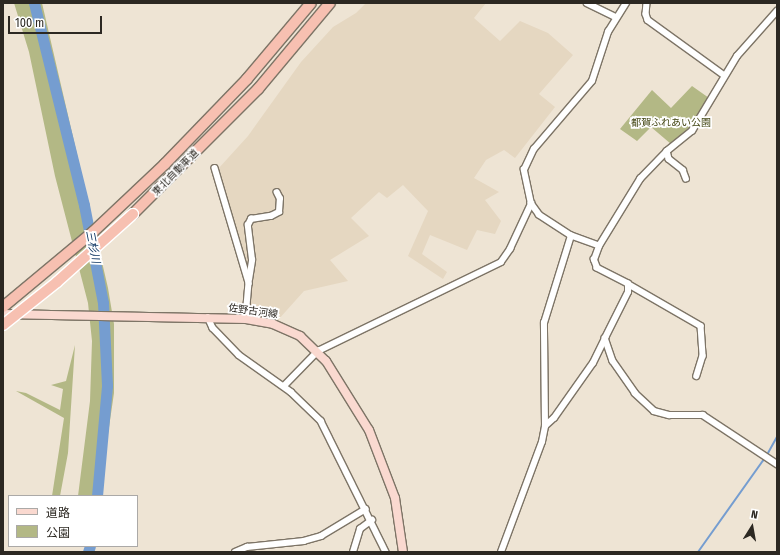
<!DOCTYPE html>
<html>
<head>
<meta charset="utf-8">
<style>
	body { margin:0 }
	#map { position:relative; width:780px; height:555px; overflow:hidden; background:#eee4d4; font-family:"Fira Sans Condensed","Noto Sans JP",sans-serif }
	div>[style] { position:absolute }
	.built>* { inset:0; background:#e5d7c1 }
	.green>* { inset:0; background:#b3b885 }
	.stream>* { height:2px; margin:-1px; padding:0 1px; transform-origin:1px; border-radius:1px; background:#759dd0 }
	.river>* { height:11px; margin:-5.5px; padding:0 5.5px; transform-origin:5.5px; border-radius:5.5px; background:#759dd0 }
	.roads { filter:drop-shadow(1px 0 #7d7466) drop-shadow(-1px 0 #7d7466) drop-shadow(0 1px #7d7466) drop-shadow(0 -1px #7d7466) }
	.street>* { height:5.5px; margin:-2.75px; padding:0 2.75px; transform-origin:2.75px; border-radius:2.75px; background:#fff }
	.primary>* { height:8px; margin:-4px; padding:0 4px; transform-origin:4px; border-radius:4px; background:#fad9d0 }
	.highway>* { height:10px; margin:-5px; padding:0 5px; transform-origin:5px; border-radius:5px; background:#f7c0b1 }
	.bridges { filter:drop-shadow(1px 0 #fff) drop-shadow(-1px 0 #fff) drop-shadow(0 1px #fff) drop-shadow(0 -1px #fff) }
	.highway-bridge>* { height:10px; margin:-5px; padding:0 5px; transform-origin:5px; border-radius:5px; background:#f7c0b1 }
	span { translate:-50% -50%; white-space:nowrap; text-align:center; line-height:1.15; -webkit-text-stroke:3.5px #fff; paint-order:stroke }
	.park-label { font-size:10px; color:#444714 }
	.street-label { font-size:10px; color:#2c2822 }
	.water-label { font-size:11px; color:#022b5a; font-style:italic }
	.frame { position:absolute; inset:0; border:4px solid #2c2822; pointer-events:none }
	.legend { position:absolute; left:8px; top:495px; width:130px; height:52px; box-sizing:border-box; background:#fff; border:1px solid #aba9a7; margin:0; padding:5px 7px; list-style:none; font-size:12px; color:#2c2822 }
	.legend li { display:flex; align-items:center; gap:8px; height:20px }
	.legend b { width:20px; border:1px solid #aba9a7 }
	.north { position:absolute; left:732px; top:507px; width:40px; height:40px; -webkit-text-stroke:3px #fff; paint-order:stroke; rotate:11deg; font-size:11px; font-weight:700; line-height:16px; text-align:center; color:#2c2822 }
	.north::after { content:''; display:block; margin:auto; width:14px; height:18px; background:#2c2822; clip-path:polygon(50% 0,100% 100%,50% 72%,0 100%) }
	.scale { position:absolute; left:8px; top:16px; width:94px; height:18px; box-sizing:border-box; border:2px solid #2c2822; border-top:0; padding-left:5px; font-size:12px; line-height:14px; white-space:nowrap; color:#2c2822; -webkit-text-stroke:3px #fff; paint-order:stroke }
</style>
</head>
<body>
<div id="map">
	<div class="built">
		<div style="clip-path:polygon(366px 3px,486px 3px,474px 18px,500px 41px,520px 21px,548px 33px,573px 55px,539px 94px,555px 107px,515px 158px,504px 150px,486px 160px,474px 178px,499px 192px,485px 200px,501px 221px,495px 234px,477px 230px,467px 250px,430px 235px,422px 254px,447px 272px,443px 279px,408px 256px,428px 211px,403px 185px,387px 198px,379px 192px,351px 218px,369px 236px,330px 260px,348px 281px,304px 291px,278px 320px,254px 316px,250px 312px,252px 282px,218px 169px,248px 136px,301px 62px,333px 27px,356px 13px)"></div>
	</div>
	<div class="green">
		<div style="clip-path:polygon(14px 3px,42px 3px,108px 288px,114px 324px,114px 393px,99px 496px,78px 496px,90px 401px,92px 341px,88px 303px,55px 176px,29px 52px)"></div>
		<div style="clip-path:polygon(692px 86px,709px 98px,691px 128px,671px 144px,651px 127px,637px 141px,620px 129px,652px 90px,671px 108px)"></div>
		<div style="clip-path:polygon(75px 345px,68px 453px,60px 496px,52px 496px,64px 418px,16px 391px,26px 393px,60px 410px,63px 389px,51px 385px,66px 381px)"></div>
	</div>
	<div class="stream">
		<div style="left:768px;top:453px;width:18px;rotate:-61deg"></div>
		<div style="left:698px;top:552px;width:114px;rotate:-54.6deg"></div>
	</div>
	<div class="river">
		<div style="left:34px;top:3px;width:208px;rotate:76.1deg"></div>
		<div style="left:84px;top:205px;width:100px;rotate:79deg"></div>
		<div style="left:103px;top:303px;width:83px;rotate:87.2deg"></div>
		<div style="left:107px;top:386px;width:110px;rotate:95.2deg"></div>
		<div style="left:88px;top:552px;width:6px;rotate:-72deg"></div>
	</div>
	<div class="roads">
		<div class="street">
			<div style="left:587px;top:3px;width:32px;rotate:26deg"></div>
			<div style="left:647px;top:3px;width:11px;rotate:95deg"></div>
			<div style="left:646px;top:14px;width:6px;rotate:72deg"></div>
			<div style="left:648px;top:20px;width:94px;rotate:35.9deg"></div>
			<div style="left:667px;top:151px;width:8px;rotate:76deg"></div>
			<div style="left:669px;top:159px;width:18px;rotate:38deg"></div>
			<div style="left:683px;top:170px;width:9px;rotate:69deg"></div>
			<div style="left:215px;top:168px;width:120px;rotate:73.5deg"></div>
			<div style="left:249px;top:283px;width:36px;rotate:95deg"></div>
			<div style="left:599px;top:246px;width:30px;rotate:-160deg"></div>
			<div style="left:571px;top:236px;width:38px;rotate:-147deg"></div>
			<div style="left:539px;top:215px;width:14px;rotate:-126deg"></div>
			<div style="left:531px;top:204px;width:35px;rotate:-102deg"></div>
			<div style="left:524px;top:170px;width:23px;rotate:-65deg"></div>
			<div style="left:534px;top:149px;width:89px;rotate:-49.5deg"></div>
			<div style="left:592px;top:81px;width:52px;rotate:-71.9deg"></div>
			<div style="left:608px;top:32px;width:34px;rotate:-58deg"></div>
			<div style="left:249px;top:280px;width:20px;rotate:-81deg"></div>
			<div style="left:252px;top:260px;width:35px;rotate:-97deg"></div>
			<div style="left:248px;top:225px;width:7px;rotate:-63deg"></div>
			<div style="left:251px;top:219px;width:20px;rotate:-9deg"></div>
			<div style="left:271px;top:216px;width:9px;rotate:-27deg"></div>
			<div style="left:279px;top:212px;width:13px;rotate:-86deg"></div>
			<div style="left:280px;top:199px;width:7px;rotate:-117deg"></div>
			<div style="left:628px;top:284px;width:84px;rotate:29.9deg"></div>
			<div style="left:701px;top:326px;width:30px;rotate:86deg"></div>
			<div style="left:703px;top:356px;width:21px;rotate:107deg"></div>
			<div style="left:208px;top:317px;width:12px;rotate:66deg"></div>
			<div style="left:213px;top:328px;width:37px;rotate:46deg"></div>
			<div style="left:239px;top:355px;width:64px;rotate:35.4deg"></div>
			<div style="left:291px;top:392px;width:42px;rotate:44deg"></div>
			<div style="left:321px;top:421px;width:146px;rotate:63.6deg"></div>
			<div style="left:605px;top:338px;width:51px;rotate:-63.4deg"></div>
			<div style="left:628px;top:292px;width:8px;rotate:-90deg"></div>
			<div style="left:628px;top:284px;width:35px;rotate:-153deg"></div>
			<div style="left:597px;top:268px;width:9px;rotate:-111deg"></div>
			<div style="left:594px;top:260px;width:15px;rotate:-70deg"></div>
			<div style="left:599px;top:246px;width:79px;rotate:-58.5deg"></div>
			<div style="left:640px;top:179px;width:39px;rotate:-46deg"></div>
			<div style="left:667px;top:151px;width:32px;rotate:-39deg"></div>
			<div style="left:692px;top:131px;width:87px;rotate:-59deg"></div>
			<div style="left:737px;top:56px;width:60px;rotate:-48.4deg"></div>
			<div style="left:284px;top:386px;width:49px;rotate:-45.8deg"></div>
			<div style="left:318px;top:351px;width:203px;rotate:-25.9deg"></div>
			<div style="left:501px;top:262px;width:16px;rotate:-55deg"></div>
			<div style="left:510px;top:249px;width:50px;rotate:-65deg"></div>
			<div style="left:545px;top:426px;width:12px;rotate:-42deg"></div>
			<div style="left:554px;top:418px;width:67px;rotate:-54.7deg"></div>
			<div style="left:593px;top:363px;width:28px;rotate:-64deg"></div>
			<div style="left:605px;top:338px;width:24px;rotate:71deg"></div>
			<div style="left:613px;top:361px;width:39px;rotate:55deg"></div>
			<div style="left:635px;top:393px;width:26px;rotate:43deg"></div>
			<div style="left:654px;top:411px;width:16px;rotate:15deg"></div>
			<div style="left:669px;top:415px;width:34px"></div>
			<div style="left:703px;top:415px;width:89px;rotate:33.5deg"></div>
			<div style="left:235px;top:552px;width:13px;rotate:-23deg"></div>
			<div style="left:247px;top:547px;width:57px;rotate:-6deg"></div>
			<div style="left:304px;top:541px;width:18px;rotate:-16deg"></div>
			<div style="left:321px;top:536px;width:52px;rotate:-31deg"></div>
			<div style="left:353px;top:552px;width:24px;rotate:-73deg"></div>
			<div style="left:360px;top:529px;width:15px;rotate:-37deg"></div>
			<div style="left:501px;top:552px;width:117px;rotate:-69.6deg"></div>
			<div style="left:542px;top:442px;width:16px;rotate:-79deg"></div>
			<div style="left:545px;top:426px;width:103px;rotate:-90.6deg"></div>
			<div style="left:544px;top:323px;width:91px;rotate:-72.8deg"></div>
		</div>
		<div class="primary">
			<div style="left:3px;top:314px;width:243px;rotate:1.2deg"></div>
			<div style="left:246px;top:319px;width:27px;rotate:10deg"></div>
			<div style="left:273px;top:324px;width:30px;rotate:24deg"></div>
			<div style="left:300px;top:336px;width:36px;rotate:44deg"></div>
			<div style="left:326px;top:361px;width:81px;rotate:58.1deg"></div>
			<div style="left:369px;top:430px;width:73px;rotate:69.1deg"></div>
			<div style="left:395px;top:498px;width:55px;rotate:81.6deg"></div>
		</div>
		<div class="highway">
			<div style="left:133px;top:214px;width:177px;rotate:-45deg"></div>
			<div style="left:258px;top:89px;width:112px;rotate:-50.1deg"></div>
			<div style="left:3px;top:307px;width:117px;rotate:-39.8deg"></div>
			<div style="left:93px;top:232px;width:99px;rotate:-43.4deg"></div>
			<div style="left:165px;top:164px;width:118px;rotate:-46deg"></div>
			<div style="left:247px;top:79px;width:99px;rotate:-49.9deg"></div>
		</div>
	</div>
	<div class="bridges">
		<div class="highway-bridge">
			<div style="left:3px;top:325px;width:69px;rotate:-38.5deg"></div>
			<div style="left:57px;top:282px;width:102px;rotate:-41.8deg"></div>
		</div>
	</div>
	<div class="park-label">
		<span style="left:671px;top:124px">都賀ふれあい公園</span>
	</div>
	<div class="street-label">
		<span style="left:176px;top:173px;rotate:-45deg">東北自動車道</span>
		<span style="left:253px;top:312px;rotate:8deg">佐野古河線</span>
	</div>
	<div class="water-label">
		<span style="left:92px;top:247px;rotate:79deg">三杉川</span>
	</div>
	<div class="frame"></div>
	<ul class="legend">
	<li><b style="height:5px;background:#fad9d0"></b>道路</li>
	<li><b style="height:11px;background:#b3b885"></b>公園</li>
	</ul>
	<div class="north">N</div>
	<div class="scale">100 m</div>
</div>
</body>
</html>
